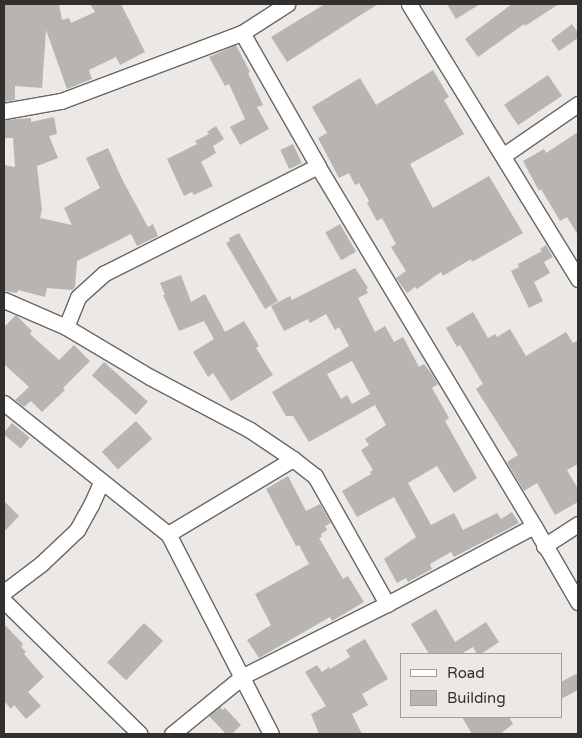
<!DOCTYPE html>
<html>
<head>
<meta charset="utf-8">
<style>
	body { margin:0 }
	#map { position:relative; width:582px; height:738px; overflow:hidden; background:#ebe8e5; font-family:"Varela Round",sans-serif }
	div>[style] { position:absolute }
	.building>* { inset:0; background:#b7b4b2; transform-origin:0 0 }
	.roads { filter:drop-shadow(1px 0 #696764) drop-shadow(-1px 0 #696764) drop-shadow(0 1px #696764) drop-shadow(0 -1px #696764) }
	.minor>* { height:15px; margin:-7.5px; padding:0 7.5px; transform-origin:7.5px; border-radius:7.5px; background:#fff }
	span { translate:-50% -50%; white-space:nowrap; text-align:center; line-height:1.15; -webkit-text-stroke:5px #ebe8e5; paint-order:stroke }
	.frame { position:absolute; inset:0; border:5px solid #31302f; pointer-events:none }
	.legend { position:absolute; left:400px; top:653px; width:162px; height:65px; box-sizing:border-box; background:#ebe8e5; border:1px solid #a19e9c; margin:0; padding:6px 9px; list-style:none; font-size:15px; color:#31302f }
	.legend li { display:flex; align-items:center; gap:10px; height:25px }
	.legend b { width:25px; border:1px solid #a19e9c }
</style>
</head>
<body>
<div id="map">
	<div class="building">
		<div style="clip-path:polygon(4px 4px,59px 4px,62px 20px,69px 18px,71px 23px,95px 12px,90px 4px,121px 4px,145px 52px,120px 65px,116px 57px,89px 70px,92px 79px,67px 89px,46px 30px,42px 88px,15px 86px,15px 100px,4px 102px)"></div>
		<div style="clip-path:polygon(325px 4px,378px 4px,287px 62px,271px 37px)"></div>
		<div style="clip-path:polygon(447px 4px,480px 4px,456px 19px)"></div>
		<div style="clip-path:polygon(512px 4px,559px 4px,525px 26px,524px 24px,478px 57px,465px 39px)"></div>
		<div style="clip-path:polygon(572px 24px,578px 33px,578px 38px,559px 51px,551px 40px)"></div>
		<div style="clip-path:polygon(236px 45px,250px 72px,248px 73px,263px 105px,257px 107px,269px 129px,240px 145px,230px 127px,245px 119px,229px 84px,225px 86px,209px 57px)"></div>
		<div style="clip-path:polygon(433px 70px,449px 97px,444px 100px,464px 134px,410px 164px,433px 208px,489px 176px,523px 233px,472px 262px,471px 259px,443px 276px,441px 272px,417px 289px,415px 287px,407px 293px,396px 278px,406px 271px,391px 247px,396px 244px,382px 218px,377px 221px,367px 203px,369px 201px,359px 183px,355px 185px,349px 173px,339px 178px,318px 138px,327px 133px,312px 107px,360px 78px,376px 105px)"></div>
		<div style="left:548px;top:75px;width:25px;height:53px;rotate:56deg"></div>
		<div style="clip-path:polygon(54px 117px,57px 134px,49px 136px,58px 158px,37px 166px,42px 210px,40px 218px,72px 225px,64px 208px,100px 188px,86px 158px,108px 148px,123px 181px,148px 227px,153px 224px,158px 236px,137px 246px,131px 234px,77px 261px,75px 287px,72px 290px,47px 288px,45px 297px,18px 290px,17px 293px,4px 291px,4px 165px,15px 167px,13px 138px,4px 138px,4px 120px,31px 118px,31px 122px)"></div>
		<div style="clip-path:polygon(216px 126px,224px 139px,213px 146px,216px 153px,201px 162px,213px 186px,194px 195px,192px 192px,184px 196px,167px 159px,197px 144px,195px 141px,209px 134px,207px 132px)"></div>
		<div style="clip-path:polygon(578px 132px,578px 235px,567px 217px,560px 221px,541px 189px,539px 191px,523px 161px,544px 149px,546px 153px)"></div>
		<div style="left:293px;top:144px;width:21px;height:14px;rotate:65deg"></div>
		<div style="left:340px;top:224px;width:32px;height:17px;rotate:60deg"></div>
		<div style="clip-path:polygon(239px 233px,278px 301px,265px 309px,226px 243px,230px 241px,229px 238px)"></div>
		<div style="clip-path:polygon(546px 245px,553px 257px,544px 262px,550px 273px,534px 282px,543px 301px,529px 308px,511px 271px,519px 267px,518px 264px,542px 251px,540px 249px)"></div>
		<div style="clip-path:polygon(evenodd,355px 268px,368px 288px,366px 289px,368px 293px,358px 298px,375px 332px,385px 326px,394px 342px,403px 337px,419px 367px,424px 364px,432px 374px,438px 384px,432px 388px,449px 418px,445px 421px,477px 478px,454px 493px,437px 466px,408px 483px,431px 525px,454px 513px,463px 530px,497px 513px,501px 519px,512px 512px,519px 523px,454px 557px,451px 552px,430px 564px,432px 569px,408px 582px,406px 578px,397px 583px,384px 559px,416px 537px,394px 497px,357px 517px,342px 491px,371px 474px,370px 472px,373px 470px,361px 450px,369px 445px,365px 439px,386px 425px,375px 405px,309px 442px,293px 416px,286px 416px,272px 392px,349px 346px,339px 327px,335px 330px,326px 314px,310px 323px,308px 319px,284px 331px,271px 306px,290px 296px,292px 300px,355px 268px,352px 361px,370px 394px,352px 404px,347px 395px,341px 399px,327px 374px,352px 361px)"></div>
		<div style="clip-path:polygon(181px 275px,191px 302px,205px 294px,225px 332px,244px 321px,259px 346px,256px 348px,273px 375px,231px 401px,213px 373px,208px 377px,193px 352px,214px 339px,204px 321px,179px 331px,163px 295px,165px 295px,160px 283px)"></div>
		<div style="clip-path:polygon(473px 312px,488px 338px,495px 334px,497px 337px,510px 329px,526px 356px,566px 332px,573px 343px,578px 340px,578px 464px,567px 470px,578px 489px,578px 502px,555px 515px,537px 483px,524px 491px,507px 462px,518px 455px,476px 389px,483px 384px,460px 345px,457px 347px,446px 328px)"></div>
		<div style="clip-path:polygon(16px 315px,32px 331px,30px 334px,59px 360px,74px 345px,90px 361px,63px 388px,65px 390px,42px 412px,31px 401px,24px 407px,15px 400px,29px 387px,4px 364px,4px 327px)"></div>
		<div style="left:104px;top:362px;width:59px;height:18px;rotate:42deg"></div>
		<div style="left:136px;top:421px;width:24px;height:46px;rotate:48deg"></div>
		<div style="left:12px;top:423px;width:23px;height:14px;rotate:40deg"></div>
		<div style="clip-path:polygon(288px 476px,306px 511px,320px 504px,331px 523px,325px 526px,327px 530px,321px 534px,322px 537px,319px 538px,343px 579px,348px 576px,364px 602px,332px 621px,330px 617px,259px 658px,247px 640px,271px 625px,255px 594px,309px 564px,299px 545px,296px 546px,266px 489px)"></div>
		<div style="clip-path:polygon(4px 501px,19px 516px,4px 532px)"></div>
		<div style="clip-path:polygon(436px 609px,455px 642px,486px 622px,499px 642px,481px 654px,477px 654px,473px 647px,461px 654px,429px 654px,411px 624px)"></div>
		<div style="left:144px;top:623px;width:26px;height:54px;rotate:43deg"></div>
		<div style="clip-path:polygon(4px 624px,23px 644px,21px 647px,26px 652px,24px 654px,44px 677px,28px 692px,41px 706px,26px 719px,14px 705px,11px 709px,4px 701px)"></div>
		<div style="clip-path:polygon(365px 639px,388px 679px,362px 694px,368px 705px,352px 714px,362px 734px,319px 734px,311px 714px,326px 706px,305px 672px,317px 665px,322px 672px,329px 667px,330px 669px,350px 657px,346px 650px)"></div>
		<div style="clip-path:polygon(578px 673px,578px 690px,561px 699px,561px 682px)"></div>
		<div style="clip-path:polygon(220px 707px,223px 710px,225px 708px,241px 725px,232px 734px,226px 734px,209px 716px)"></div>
		<div style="clip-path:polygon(462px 717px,509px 717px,513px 724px,500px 734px,472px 734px)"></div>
	</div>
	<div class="roads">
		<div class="minor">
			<div style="left:409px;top:4px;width:323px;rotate:58.4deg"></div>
			<div style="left:4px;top:111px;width:58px;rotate:-10deg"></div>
			<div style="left:61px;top:101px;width:193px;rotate:-20.6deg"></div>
			<div style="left:242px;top:33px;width:54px;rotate:-32.8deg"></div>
			<div style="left:504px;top:155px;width:90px;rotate:-34.6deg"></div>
			<div style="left:4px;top:300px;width:68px;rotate:23.5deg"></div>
			<div style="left:66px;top:327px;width:98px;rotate:30.8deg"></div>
			<div style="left:150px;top:377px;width:113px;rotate:27.9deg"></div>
			<div style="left:250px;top:430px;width:52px;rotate:34deg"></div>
			<div style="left:293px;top:459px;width:28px;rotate:38deg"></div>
			<div style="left:315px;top:476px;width:147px;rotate:60.6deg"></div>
			<div style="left:66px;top:327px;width:32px;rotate:-68deg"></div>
			<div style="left:78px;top:297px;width:36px;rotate:-42deg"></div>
			<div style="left:105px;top:273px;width:238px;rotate:-26.7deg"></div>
			<div style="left:4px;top:403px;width:210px;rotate:38.6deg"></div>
			<div style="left:534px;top:526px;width:88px;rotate:59.9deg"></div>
			<div style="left:544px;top:546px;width:40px;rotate:-32.9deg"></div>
			<div style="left:4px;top:592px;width:46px;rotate:-37.1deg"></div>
			<div style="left:41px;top:564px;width:50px;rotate:-43.4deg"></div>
			<div style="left:77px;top:530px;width:29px;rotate:-61deg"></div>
			<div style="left:91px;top:505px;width:24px;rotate:-66deg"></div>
			<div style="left:4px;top:601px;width:190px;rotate:44.4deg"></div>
			<div style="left:172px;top:734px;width:92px;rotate:-39.2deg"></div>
			<div style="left:243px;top:676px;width:161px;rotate:-26.6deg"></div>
			<div style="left:387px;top:604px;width:166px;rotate:-28deg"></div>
			<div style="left:534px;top:526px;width:420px;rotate:-121deg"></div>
			<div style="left:318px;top:166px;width:153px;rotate:-119.7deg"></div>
			<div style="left:271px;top:734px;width:225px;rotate:-117.2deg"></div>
			<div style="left:168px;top:534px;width:146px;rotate:-31deg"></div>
		</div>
	</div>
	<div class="frame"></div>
	<ul class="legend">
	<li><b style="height:6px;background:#fff"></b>Road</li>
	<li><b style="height:14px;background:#b7b4b2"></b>Building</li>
	</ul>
</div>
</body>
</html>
